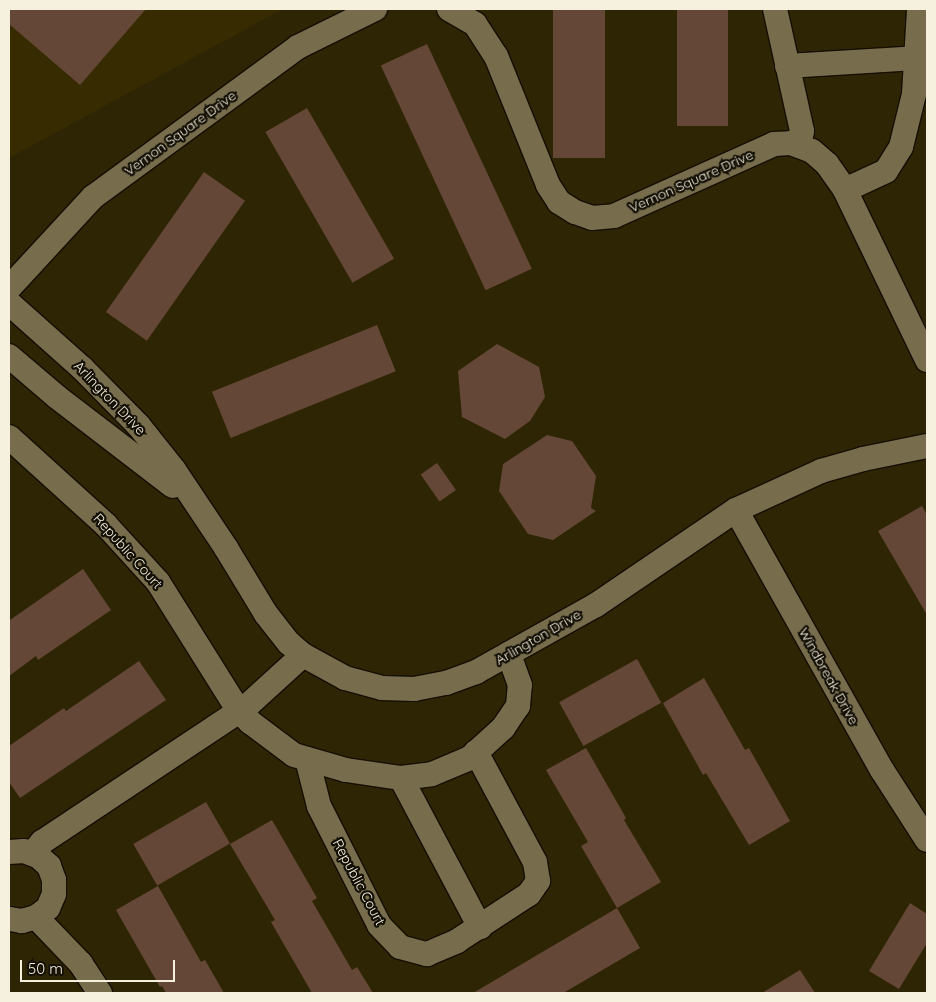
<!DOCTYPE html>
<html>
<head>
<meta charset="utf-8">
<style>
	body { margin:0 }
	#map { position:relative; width:936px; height:1002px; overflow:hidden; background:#2e2505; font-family:Quicksand,sans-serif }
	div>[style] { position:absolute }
	.built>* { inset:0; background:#362b01 }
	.building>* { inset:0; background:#644736; transform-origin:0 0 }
	.roads { filter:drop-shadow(1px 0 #150e00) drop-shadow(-1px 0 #150e00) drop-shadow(0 1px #150e00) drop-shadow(0 -1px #150e00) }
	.minor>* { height:24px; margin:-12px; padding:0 12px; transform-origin:12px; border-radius:12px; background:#776d4d }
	span { translate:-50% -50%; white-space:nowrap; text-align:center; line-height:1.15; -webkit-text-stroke:4.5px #130f04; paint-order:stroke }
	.street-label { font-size:14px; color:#f6f1df }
	.frame { position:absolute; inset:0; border:10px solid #f6f1df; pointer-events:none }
	.scale { position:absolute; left:20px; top:960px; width:155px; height:22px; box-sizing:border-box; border:2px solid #f6f1df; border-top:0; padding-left:6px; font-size:15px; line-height:18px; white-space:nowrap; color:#f6f1df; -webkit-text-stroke:4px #130f04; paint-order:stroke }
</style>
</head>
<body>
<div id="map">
	<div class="built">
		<div style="clip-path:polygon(9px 9px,283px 9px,9px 158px)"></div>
	</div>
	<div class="building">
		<div style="clip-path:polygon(9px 9px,146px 9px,80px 85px,9px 24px)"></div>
		<div style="left:553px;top:9px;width:52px;height:149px"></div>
		<div style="left:677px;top:9px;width:51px;height:117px"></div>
		<div style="left:427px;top:44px;width:248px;height:51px;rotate:65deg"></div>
		<div style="left:307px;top:108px;width:174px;height:48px;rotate:60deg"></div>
		<div style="left:204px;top:172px;width:50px;height:171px;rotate:35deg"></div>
		<div style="left:377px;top:325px;width:50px;height:178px;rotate:68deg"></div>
		<div style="clip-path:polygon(497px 344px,539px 367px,545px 397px,530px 421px,505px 439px,462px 417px,458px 371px)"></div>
		<div style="clip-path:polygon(547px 435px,572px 441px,596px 476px,591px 508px,596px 511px,553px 540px,528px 534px,499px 491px,503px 464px)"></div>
		<div style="left:437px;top:463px;width:33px;height:20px;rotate:55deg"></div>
		<div style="clip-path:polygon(922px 506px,927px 515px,927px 615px,878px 531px)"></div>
		<div style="clip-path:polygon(83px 569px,111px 610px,38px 660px,36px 656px,9px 676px,9px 617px,10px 620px)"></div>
		<div style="left:637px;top:659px;width:50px;height:89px;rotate:61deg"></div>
		<div style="clip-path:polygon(139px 661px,166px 700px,20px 798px,9px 782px,9px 746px,64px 708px,66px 711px)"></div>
		<div style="clip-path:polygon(704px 678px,745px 750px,749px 748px,790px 821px,749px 845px,706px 773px,703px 775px,663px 703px)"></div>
		<div style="clip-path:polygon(586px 748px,626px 818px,624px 820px,661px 882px,617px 908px,581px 846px,588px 842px,546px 770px)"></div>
		<div style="left:206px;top:802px;width:48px;height:84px;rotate:60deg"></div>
		<div style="clip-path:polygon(272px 820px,317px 898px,312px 901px,352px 970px,357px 967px,373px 993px,312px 993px,271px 922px,275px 920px,230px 844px)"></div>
		<div style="clip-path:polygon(158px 886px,201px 962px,205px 960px,224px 993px,166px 993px,162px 986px,160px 987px,116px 910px)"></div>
		<div style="clip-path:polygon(910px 903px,927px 914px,927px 943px,899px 989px,869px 971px)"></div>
		<div style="clip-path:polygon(617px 908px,640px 948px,565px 992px,566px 993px,473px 993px)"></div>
		<div style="clip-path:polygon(800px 970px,815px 993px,762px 993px)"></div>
	</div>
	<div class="roads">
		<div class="minor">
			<div style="left:449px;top:9px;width:30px;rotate:30deg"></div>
			<div style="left:475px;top:24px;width:38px;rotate:57deg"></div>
			<div style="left:496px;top:56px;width:139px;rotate:68deg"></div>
			<div style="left:548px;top:185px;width:20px;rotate:57deg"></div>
			<div style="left:559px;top:202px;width:19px;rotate:32deg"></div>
			<div style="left:575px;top:212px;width:18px;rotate:19deg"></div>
			<div style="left:592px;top:218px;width:22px;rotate:-5deg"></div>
			<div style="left:614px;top:216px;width:175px;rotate:-24.2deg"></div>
			<div style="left:774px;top:144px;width:17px;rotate:-3deg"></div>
			<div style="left:791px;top:143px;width:22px;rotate:21deg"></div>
			<div style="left:812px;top:151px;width:20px;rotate:41deg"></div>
			<div style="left:827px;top:164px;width:32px;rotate:55deg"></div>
			<div style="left:845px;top:190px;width:189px;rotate:64.2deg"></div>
			<div style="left:775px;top:9px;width:125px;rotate:77.5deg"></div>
			<div style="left:802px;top:131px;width:15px;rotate:101deg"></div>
			<div style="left:787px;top:66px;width:129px;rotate:-3.5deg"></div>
			<div style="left:845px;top:190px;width:45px;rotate:-24.9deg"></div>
			<div style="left:886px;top:171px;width:28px;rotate:-58deg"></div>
			<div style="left:901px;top:147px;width:55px;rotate:-76.2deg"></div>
			<div style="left:914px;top:94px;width:85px;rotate:-86.6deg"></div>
			<div style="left:9px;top:288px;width:124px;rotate:-47.3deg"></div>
			<div style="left:93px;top:197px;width:254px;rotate:-36.2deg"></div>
			<div style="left:298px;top:47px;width:86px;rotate:-26.3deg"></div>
			<div style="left:9px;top:303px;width:98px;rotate:41.7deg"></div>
			<div style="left:82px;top:368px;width:81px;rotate:45.5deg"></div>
			<div style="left:139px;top:426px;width:56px;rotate:51.5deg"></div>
			<div style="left:174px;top:470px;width:94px;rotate:56.3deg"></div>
			<div style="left:226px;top:548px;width:77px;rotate:58.8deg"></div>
			<div style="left:266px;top:614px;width:37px;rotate:52deg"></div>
			<div style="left:289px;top:643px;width:18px;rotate:41deg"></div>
			<div style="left:303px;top:655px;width:48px;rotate:28.7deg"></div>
			<div style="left:345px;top:678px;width:38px;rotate:15deg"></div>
			<div style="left:382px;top:688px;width:32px;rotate:2deg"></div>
			<div style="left:414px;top:689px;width:33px;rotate:-11deg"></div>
			<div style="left:446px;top:683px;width:32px;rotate:-20deg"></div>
			<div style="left:476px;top:672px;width:137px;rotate:-29.2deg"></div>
			<div style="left:596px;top:605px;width:169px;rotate:-34.2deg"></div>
			<div style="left:736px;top:510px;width:94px;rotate:-24.6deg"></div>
			<div style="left:821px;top:471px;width:44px;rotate:-15.9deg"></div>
			<div style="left:863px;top:459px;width:65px;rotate:-11.5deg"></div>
			<div style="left:9px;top:356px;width:63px;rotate:40.5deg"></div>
			<div style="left:57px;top:397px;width:146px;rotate:37.5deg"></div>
			<div style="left:9px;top:437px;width:131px;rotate:42.2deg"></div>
			<div style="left:106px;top:525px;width:77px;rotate:47.6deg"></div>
			<div style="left:158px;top:582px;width:152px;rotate:57.9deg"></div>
			<div style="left:239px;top:711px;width:16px;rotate:45deg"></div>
			<div style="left:250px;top:722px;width:55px;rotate:36.9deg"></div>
			<div style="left:294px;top:755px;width:54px;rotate:16.1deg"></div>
			<div style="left:346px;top:770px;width:56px;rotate:8.3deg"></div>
			<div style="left:401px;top:778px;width:31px;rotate:-7deg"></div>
			<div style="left:432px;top:774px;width:41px;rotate:-22.8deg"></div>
			<div style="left:470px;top:758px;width:45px;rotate:-42.3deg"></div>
			<div style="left:503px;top:728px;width:27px;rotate:-56deg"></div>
			<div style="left:518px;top:706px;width:21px;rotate:-85deg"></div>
			<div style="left:520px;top:685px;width:33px;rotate:-110deg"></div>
			<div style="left:736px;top:510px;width:298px;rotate:60.7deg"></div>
			<div style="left:882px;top:770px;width:83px;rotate:57.3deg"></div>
			<div style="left:307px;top:759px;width:49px;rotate:75.7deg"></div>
			<div style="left:319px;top:806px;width:133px;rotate:63.2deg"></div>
			<div style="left:379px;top:925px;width:30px;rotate:46deg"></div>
			<div style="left:400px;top:947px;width:28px;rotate:15deg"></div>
			<div style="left:427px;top:954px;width:33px;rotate:-23deg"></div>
			<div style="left:457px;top:941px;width:86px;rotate:-33.1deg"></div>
			<div style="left:529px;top:894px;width:16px;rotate:-55deg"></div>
			<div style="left:538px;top:881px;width:19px;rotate:-99deg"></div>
			<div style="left:535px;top:862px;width:125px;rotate:-118.2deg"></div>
			<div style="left:401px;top:778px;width:169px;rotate:62.1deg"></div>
			<div style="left:9px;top:852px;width:15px;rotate:-4deg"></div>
			<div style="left:24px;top:851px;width:15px;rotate:20deg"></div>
			<div style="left:38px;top:856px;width:15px;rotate:42deg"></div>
			<div style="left:49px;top:866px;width:15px;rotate:70deg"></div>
			<div style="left:54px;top:880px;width:14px;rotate:90deg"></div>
			<div style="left:54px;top:894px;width:15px;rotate:113deg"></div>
			<div style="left:48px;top:908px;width:15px;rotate:143deg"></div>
			<div style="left:36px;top:917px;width:15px;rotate:164deg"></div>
			<div style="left:22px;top:921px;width:13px;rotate:-171deg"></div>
			<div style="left:32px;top:854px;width:16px;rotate:-50deg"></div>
			<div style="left:42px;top:842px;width:247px;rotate:-33.6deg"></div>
			<div style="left:248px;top:705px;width:74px;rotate:-42.3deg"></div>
			<div style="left:36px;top:917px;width:65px;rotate:46.2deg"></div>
			<div style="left:81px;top:964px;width:35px;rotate:57deg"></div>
		</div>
	</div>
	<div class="street-label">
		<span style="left:180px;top:133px;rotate:-36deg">Vernon Square Drive</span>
		<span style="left:691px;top:181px;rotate:-24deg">Vernon Square Drive</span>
		<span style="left:110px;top:398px;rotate:46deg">Arlington Drive</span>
		<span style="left:128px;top:551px;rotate:48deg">Republic Court</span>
		<span style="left:538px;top:637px;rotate:-30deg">Arlington Drive</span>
		<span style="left:829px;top:676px;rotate:61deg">Windbreak Drive</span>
		<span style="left:359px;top:882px;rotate:62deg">Republic Court</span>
	</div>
	<div class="frame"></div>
	<div class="scale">50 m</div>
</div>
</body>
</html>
